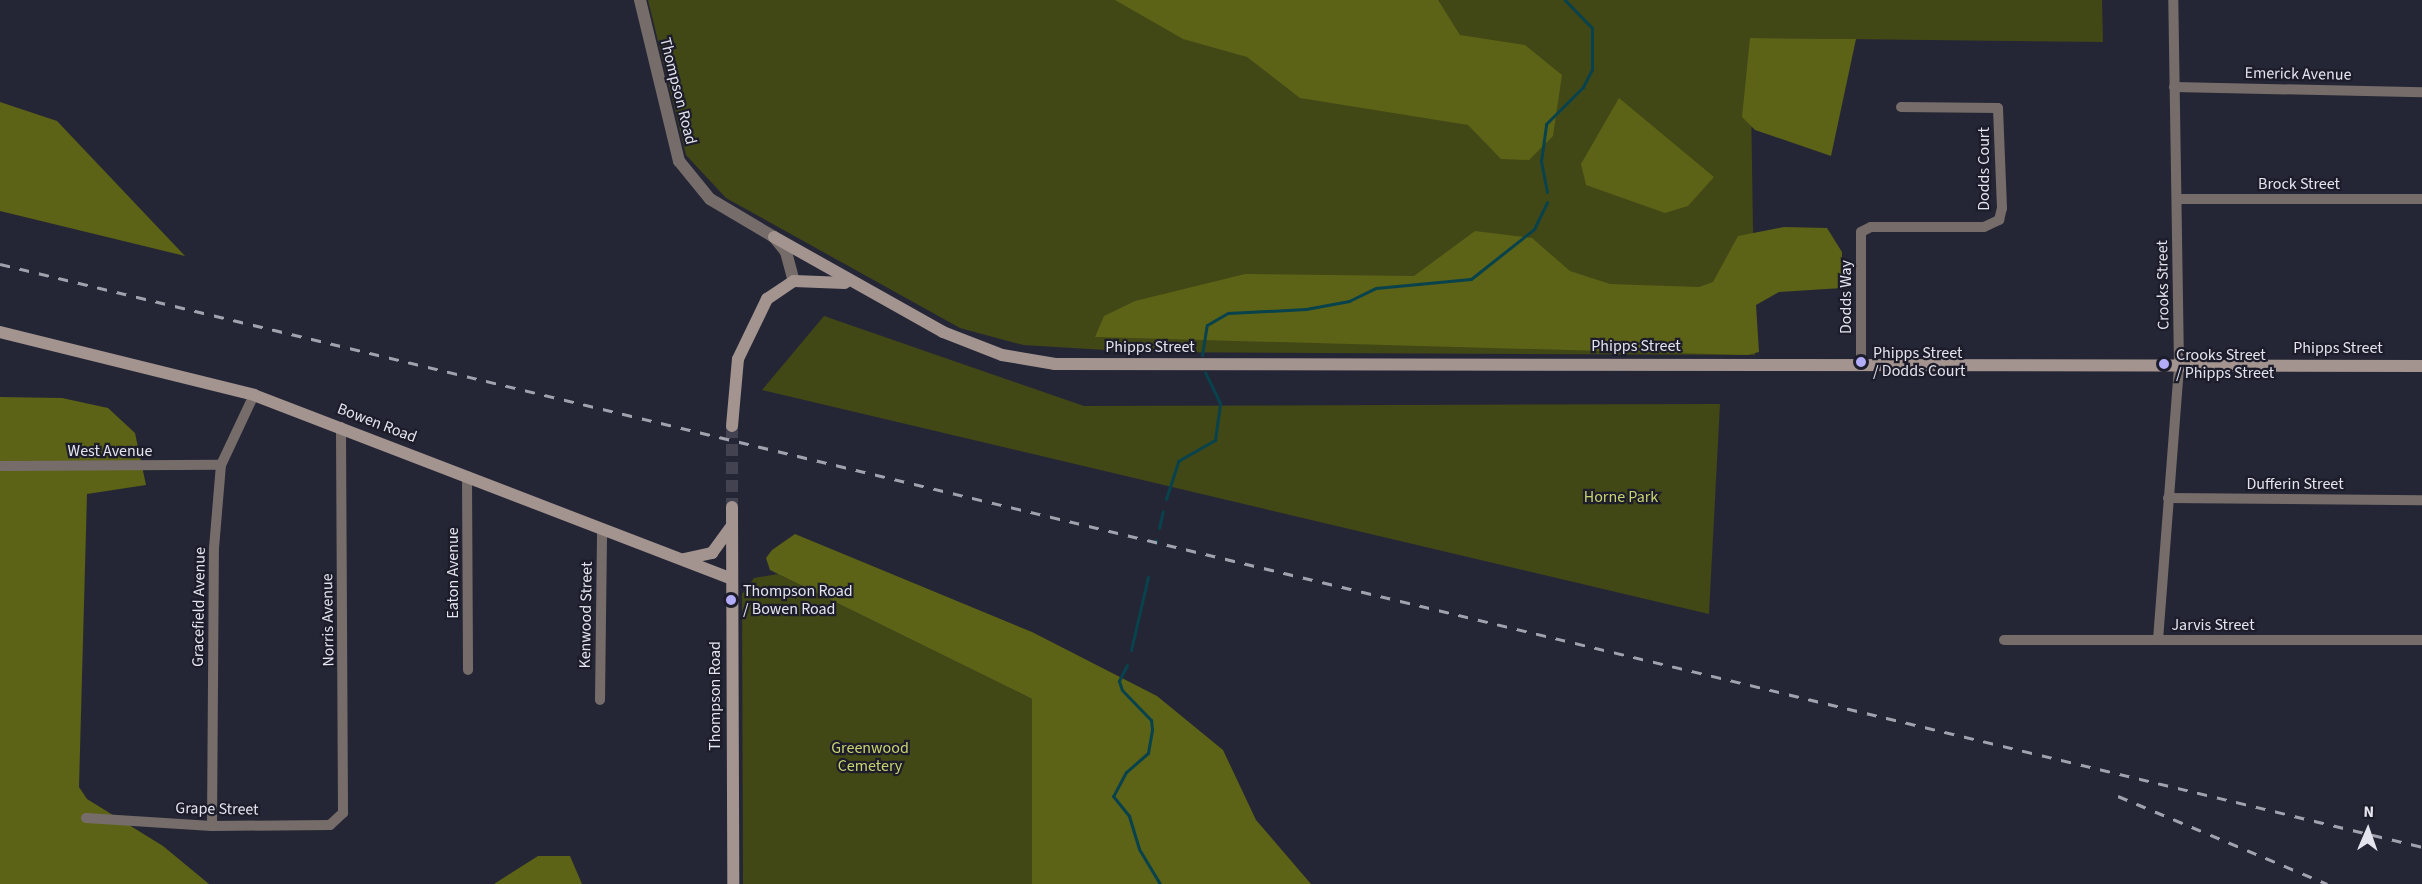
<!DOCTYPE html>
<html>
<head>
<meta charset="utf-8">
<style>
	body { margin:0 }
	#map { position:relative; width:2422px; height:884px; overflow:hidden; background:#252635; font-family:"Source Sans 3",sans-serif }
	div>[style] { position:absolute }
	.green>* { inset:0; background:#424716 }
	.forest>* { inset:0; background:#5c6216 }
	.stream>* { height:3px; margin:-1.5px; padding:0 1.5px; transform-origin:1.5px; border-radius:1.5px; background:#08424d }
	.secondary-tunnel>* { height:12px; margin-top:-6px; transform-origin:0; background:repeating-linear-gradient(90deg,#424251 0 12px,transparent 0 18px) }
	.minor>* { height:10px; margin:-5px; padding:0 5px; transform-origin:5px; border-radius:5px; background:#766d6a }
	.tertiary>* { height:12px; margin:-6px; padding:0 6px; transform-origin:6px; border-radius:6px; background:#766d6a }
	.secondary>* { height:12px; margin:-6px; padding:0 6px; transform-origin:6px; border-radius:6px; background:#a39490 }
	.rail>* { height:3px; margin-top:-1.5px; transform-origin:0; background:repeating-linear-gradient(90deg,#a1a2ae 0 10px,transparent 0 20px) }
	.dots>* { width:16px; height:16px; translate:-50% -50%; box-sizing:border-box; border:3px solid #1c1c2b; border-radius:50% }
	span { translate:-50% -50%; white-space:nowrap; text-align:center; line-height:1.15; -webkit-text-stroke:4.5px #1c1c2b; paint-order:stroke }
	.street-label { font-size:16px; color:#e3e4ee }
	.poi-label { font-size:16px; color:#e3e4ee }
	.left { translate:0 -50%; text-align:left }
	.park-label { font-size:16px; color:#cad46f }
	.north { position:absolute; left:2338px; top:800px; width:60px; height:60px; -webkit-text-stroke:4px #1c1c2b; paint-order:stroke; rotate:2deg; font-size:16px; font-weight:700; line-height:24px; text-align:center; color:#e3e4ee }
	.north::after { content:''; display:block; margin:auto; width:21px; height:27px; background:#e3e4ee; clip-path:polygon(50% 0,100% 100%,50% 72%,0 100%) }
</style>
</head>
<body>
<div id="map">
	<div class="green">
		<div style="clip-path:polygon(648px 0,2102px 0,2103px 42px,1750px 38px,1755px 355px,1139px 352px,1023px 345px,960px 328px,726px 198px,686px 155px)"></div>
		<div style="clip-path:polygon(824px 316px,1084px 406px,1720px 404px,1709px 614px,762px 390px)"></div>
		<div style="clip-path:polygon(778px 574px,1032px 699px,1032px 884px,743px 884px,742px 594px,754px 578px)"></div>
	</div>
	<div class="forest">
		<div style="clip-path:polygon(1115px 0,1438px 0,1460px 35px,1525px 45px,1562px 75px,1553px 136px,1529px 160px,1501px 159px,1468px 125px,1300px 98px,1247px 57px,1183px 39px)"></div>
		<div style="clip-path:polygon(1750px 38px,1856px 39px,1831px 156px,1755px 130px,1742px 117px)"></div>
		<div style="clip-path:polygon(1619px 98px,1714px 177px,1688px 206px,1665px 213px,1586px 185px,1581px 164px)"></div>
		<div style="clip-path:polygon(0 102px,57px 121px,185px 256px,0 211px)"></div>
		<div style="clip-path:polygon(1784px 227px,1827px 228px,1842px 252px,1842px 288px,1779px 292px,1756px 305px,1759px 352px,1747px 355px,1095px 337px,1104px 316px,1135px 301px,1245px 274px,1414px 276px,1475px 231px,1532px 238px,1570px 271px,1610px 284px,1699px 287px,1713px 282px,1738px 236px)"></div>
		<div style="clip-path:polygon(0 397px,62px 398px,108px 408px,135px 433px,146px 485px,87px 494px,79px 787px,87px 799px,163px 846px,209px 884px,0 884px)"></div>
		<div style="clip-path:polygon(795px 534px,1032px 632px,1157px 696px,1223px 750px,1256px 820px,1311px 884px,1032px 884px,1032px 699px,770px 570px,766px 558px,772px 550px)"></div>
		<div style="clip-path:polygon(538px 856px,570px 856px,582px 884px,494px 884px)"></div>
	</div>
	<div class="stream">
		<div style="left:1547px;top:192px;width:32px;rotate:-101deg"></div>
		<div style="left:1541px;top:161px;width:37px;rotate:-82deg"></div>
		<div style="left:1546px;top:124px;width:52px;rotate:-45deg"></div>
		<div style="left:1583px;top:87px;width:20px;rotate:-63deg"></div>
		<div style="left:1592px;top:69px;width:41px;rotate:-90deg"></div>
		<div style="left:1592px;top:28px;width:39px;rotate:-134deg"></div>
		<div style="left:1202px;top:355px;width:30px;rotate:-81deg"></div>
		<div style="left:1207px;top:325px;width:24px;rotate:-30deg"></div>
		<div style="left:1228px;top:313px;width:78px;rotate:-2.9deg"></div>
		<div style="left:1306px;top:309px;width:44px;rotate:-10.5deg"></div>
		<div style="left:1349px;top:301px;width:30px;rotate:-26deg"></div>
		<div style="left:1376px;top:288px;width:95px;rotate:-5.4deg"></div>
		<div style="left:1471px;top:279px;width:80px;rotate:-38.4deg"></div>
		<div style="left:1534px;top:229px;width:30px;rotate:-64deg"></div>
		<div style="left:1166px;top:499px;width:40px;rotate:-72deg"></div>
		<div style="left:1178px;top:461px;width:43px;rotate:-29.6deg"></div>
		<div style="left:1215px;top:440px;width:37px;rotate:-82deg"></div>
		<div style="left:1220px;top:403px;width:34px;rotate:-116deg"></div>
		<div style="left:1159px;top:528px;width:17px;rotate:-77deg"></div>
		<div style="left:1156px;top:542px;width:2px;rotate:-90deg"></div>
		<div style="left:1131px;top:650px;width:75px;rotate:-76.9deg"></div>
		<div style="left:1127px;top:665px;width:18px;rotate:117deg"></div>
		<div style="left:1119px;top:681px;width:9px;rotate:72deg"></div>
		<div style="left:1122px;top:690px;width:42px;rotate:46deg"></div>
		<div style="left:1151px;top:720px;width:10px;rotate:84deg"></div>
		<div style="left:1152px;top:730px;width:23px;rotate:100deg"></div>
		<div style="left:1148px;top:753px;width:29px;rotate:139deg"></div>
		<div style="left:1126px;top:772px;width:27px;rotate:118deg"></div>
		<div style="left:1113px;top:796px;width:26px;rotate:51deg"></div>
		<div style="left:1129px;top:816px;width:34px;rotate:73deg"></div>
		<div style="left:1139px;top:849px;width:41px;rotate:59deg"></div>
	</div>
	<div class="secondary-tunnel">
		<div style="left:732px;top:426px;width:81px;rotate:90deg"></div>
	</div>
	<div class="minor">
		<div style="left:2174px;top:87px;width:248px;rotate:1.2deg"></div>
		<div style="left:2177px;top:199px;width:245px"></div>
		<div style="left:1861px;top:362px;width:130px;rotate:-90deg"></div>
		<div style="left:1861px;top:232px;width:11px;rotate:-27deg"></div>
		<div style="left:1871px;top:227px;width:113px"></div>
		<div style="left:1984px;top:227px;width:17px;rotate:-25deg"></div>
		<div style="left:1999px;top:220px;width:12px;rotate:-76deg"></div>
		<div style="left:2002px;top:208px;width:100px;rotate:-92.3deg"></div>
		<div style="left:1998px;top:108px;width:97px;rotate:-179.4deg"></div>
		<div style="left:0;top:466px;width:221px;rotate:-0.3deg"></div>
		<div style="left:467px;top:476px;width:194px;rotate:89.7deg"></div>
		<div style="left:2168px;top:498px;width:254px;rotate:0.5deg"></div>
		<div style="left:2004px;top:640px;width:418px"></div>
		<div style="left:2158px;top:640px;width:277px;rotate:-85.6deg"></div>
		<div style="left:2179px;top:364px;width:364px;rotate:-90.9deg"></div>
		<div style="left:600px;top:700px;width:169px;rotate:-89.3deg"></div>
		<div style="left:86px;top:818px;width:126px;rotate:3.6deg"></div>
		<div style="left:212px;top:826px;width:118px;rotate:-0.5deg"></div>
		<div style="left:330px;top:825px;width:18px;rotate:-43deg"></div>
		<div style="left:343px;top:813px;width:386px;rotate:-90.3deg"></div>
		<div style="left:212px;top:826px;width:278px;rotate:-89.6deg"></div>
		<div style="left:214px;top:548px;width:83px;rotate:-85.2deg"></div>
		<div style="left:221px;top:465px;width:77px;rotate:-64.8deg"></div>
	</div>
	<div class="tertiary">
		<div style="left:640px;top:0;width:166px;rotate:76.4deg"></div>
		<div style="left:679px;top:161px;width:49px;rotate:50.8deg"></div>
		<div style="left:710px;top:199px;width:74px;rotate:30.7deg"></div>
		<div style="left:774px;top:237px;width:19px;rotate:51deg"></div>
		<div style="left:786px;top:252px;width:30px;rotate:75deg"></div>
	</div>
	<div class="secondary">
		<div style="left:774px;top:237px;width:194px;rotate:29.3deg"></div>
		<div style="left:943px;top:332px;width:63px;rotate:21.3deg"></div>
		<div style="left:1002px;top:355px;width:54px;rotate:9.6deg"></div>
		<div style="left:1055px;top:364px;width:1367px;rotate:0.08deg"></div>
		<div style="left:0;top:332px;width:262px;rotate:13.9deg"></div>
		<div style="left:254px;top:395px;width:512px;rotate:21.05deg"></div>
		<div style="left:732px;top:426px;width:67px;rotate:-84.9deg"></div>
		<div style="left:738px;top:359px;width:67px;rotate:-64.2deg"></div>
		<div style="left:767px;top:299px;width:32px;rotate:-34deg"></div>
		<div style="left:794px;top:281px;width:51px;rotate:2.2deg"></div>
		<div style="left:732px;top:507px;width:377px;rotate:89.8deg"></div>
		<div style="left:684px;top:559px;width:29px;rotate:-12deg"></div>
		<div style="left:712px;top:553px;width:31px;rotate:-54deg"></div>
	</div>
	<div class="rail">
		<div style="left:0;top:264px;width:2491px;rotate:13.53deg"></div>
		<div style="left:2118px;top:796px;width:227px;rotate:22.8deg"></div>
	</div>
	<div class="dots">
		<div style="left:1861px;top:362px;background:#b3adf9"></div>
		<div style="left:2164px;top:364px;background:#b3adf9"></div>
		<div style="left:731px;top:600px;background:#b3adf9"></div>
	</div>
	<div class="street-label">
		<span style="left:2298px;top:74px;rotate:1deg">Emerick Avenue</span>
		<span style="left:678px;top:91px;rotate:76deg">Thompson Road</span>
		<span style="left:1984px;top:169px;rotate:-90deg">Dodds Court</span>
		<span style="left:2299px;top:184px">Brock Street</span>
		<span style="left:2163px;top:285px;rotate:-91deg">Crooks Street</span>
		<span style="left:1846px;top:297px;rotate:-90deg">Dodds Way</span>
		<span style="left:1636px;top:346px">Phipps Street</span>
		<span style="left:1150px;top:347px">Phipps Street</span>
		<span style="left:2338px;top:348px">Phipps Street</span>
		<span style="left:377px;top:423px;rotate:21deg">Bowen Road</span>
		<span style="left:110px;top:451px">West Avenue</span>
		<span style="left:2295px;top:484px">Dufferin Street</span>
		<span style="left:453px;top:573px;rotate:-90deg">Eaton Avenue</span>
		<span style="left:199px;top:607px;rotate:-89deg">Gracefield Avenue</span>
		<span style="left:586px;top:615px;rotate:-89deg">Kenwood Street</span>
		<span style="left:328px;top:620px;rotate:-91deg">Norris Avenue</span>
		<span style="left:2213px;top:625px">Jarvis Street</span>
		<span style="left:715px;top:696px;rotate:-90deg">Thompson Road</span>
		<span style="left:217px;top:809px;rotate:1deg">Grape Street</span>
	</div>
	<div class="poi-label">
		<span class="left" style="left:1873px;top:362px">Phipps Street<br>/ Dodds Court</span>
		<span class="left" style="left:2176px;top:364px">Crooks Street<br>/ Phipps Street</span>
		<span class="left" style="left:743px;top:600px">Thompson Road<br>/ Bowen Road</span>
	</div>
	<div class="park-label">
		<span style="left:1621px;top:497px">Horne Park</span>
		<span style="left:870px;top:757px">Greenwood<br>Cemetery</span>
	</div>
	<div class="north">N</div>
</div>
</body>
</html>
